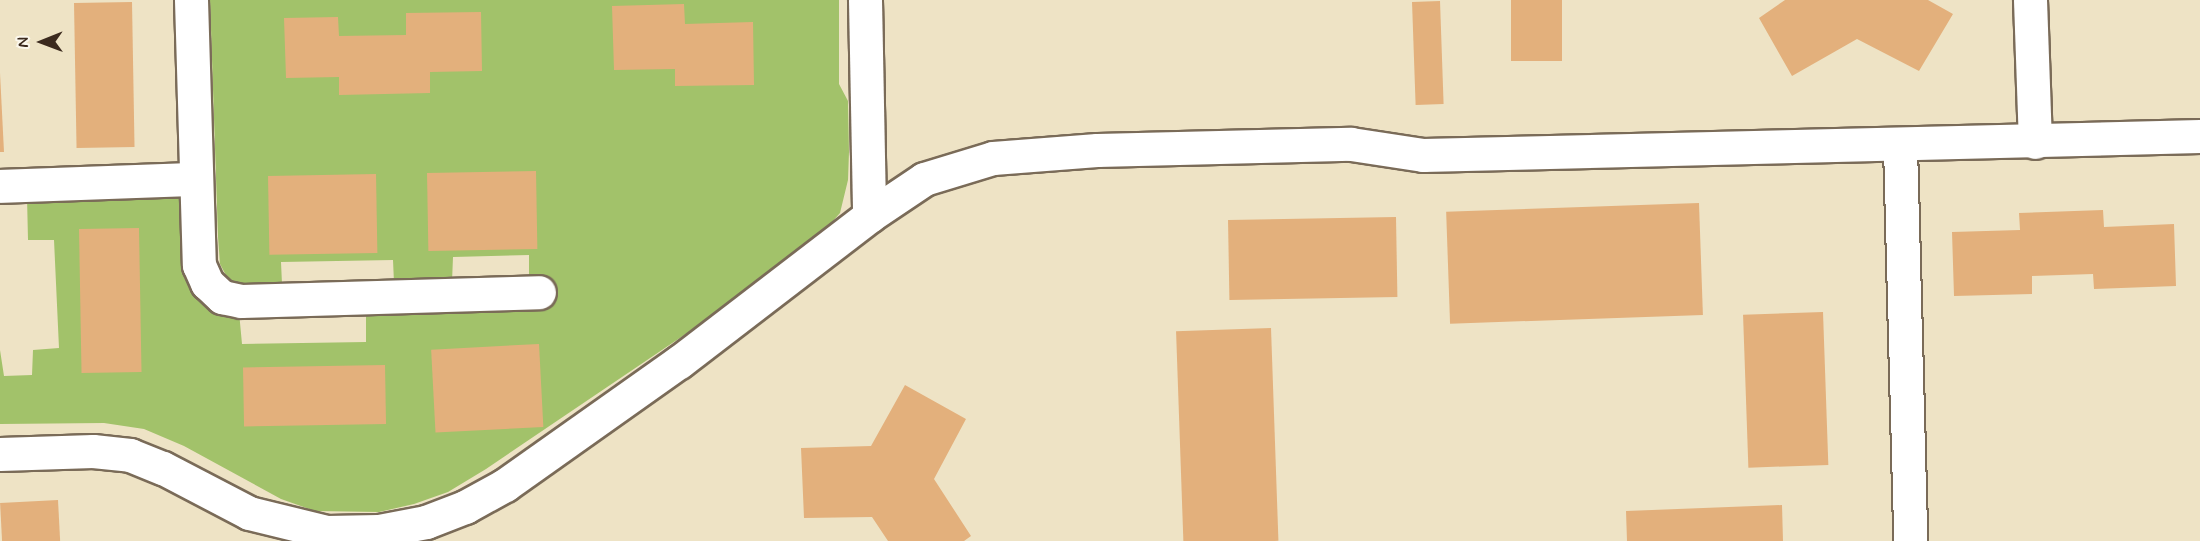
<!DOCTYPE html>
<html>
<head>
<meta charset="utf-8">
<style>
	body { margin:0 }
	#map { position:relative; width:2200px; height:541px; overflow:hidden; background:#eee3c5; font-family:Mynerve,sans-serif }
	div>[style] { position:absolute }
	.green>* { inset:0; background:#a2c26a }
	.building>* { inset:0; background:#e3b07c; transform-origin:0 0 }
	.roads { filter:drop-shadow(2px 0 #7a6b58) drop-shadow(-2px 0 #7a6b58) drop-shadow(0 2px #7a6b58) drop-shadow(0 -2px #7a6b58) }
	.minor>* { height:33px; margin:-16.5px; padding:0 16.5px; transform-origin:16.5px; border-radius:16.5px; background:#fff }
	span { translate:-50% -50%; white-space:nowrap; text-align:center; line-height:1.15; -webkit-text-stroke:5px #fbf7ec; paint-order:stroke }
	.north { position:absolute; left:12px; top:12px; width:60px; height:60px; -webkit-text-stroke:4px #fbf7ec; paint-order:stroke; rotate:269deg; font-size:16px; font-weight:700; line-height:24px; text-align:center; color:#3b2a1e }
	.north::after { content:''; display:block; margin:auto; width:21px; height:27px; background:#3b2a1e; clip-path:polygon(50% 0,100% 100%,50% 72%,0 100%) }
</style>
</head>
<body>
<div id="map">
	<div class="green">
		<div style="clip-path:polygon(210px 0,839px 0,839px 84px,848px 101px,849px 152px,848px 180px,840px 213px,816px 240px,696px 327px,486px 469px,448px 492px,414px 504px,379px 512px,315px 511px,281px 499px,184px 446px,144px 429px,104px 423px,0 424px,0 350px,4px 376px,32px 375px,33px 350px,59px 348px,54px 240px,28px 240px,27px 197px,164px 194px,182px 199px,239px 312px,242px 344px,366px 342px,366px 308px,551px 303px,551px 281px,529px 279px,529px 255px,453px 257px,452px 282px,394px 283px,393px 260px,281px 262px,282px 284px,238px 284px,228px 279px,220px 264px,218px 237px)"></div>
	</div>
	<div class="building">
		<div style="left:1511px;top:0;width:51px;height:61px"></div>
		<div style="clip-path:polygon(1785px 0,1928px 0,1953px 14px,1919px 71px,1857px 39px,1792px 76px,1759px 18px)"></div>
		<div style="left:1440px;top:1px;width:103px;height:28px;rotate:88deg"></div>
		<div style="left:132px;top:2px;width:145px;height:58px;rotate:89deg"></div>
		<div style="clip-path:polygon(684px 4px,685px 24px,753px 22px,754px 85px,675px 86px,675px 69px,614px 70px,612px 6px)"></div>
		<div style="clip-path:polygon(481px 12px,482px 71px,430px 72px,430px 93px,339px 95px,339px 77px,286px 78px,284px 18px,338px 17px,339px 36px,406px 35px,406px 13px)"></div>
		<div style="clip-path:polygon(0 73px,4px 152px,0 152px)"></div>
		<div style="left:536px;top:171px;width:78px;height:109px;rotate:89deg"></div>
		<div style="left:376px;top:174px;width:79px;height:108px;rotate:89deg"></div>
		<div style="left:1699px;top:203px;width:112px;height:253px;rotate:88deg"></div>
		<div style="clip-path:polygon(2103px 210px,2104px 227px,2174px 224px,2176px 286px,2094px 289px,2093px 274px,2032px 276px,2032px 294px,1954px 296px,1952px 232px,2020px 230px,2019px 213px)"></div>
		<div style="left:1396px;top:217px;width:80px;height:168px;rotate:89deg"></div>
		<div style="left:139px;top:228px;width:144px;height:60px;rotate:89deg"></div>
		<div style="left:1823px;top:312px;width:153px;height:80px;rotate:88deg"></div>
		<div style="left:1271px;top:328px;width:213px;height:95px;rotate:88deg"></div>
		<div style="left:539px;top:344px;width:83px;height:108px;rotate:87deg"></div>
		<div style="left:385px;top:365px;width:59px;height:142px;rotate:89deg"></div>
		<div style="clip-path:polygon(905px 385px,966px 419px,934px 479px,971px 536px,964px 541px,888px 541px,872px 517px,804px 518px,801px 448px,871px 446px)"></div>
		<div style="left:58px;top:500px;width:41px;height:58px;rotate:87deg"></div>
		<div style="clip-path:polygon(1782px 505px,1783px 541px,1627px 541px,1626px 511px)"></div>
	</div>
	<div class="roads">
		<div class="minor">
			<div style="left:191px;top:0;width:265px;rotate:88.3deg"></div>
			<div style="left:199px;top:265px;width:20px;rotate:66deg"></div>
			<div style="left:207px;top:283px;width:21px;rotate:43deg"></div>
			<div style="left:222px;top:297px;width:19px;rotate:12deg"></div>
			<div style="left:241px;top:301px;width:298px;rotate:-1.7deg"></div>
			<div style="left:865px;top:0;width:216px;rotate:88.9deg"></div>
			<div style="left:2030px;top:0;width:142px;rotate:88deg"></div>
			<div style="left:1900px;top:146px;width:395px;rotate:88.5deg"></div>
			<div style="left:0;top:186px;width:195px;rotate:-2.1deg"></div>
			<div style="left:0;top:454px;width:93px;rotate:-1.8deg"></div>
			<div style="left:93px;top:451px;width:37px;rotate:6deg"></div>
			<div style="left:130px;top:455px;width:35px;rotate:22deg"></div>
			<div style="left:163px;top:468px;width:97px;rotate:27.6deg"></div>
			<div style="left:249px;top:513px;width:80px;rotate:13.7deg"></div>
			<div style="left:327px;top:532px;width:52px;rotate:-1.1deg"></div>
			<div style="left:379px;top:531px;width:48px;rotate:-10.8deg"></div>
			<div style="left:426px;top:522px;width:42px;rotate:-21deg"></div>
			<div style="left:465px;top:507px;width:46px;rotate:-28.8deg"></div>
			<div style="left:505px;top:485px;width:213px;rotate:-35.3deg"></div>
			<div style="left:679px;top:362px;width:240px;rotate:-37.5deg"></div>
			<div style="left:869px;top:216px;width:66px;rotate:-33.9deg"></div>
			<div style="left:924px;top:179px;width:72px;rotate:-16.9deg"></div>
			<div style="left:993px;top:158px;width:104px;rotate:-4.4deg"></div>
			<div style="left:1097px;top:150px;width:254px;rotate:-1.4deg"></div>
			<div style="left:1351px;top:144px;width:73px;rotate:8.7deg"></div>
			<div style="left:1423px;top:155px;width:777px;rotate:-1.4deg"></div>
		</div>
	</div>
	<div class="north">N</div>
</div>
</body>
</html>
